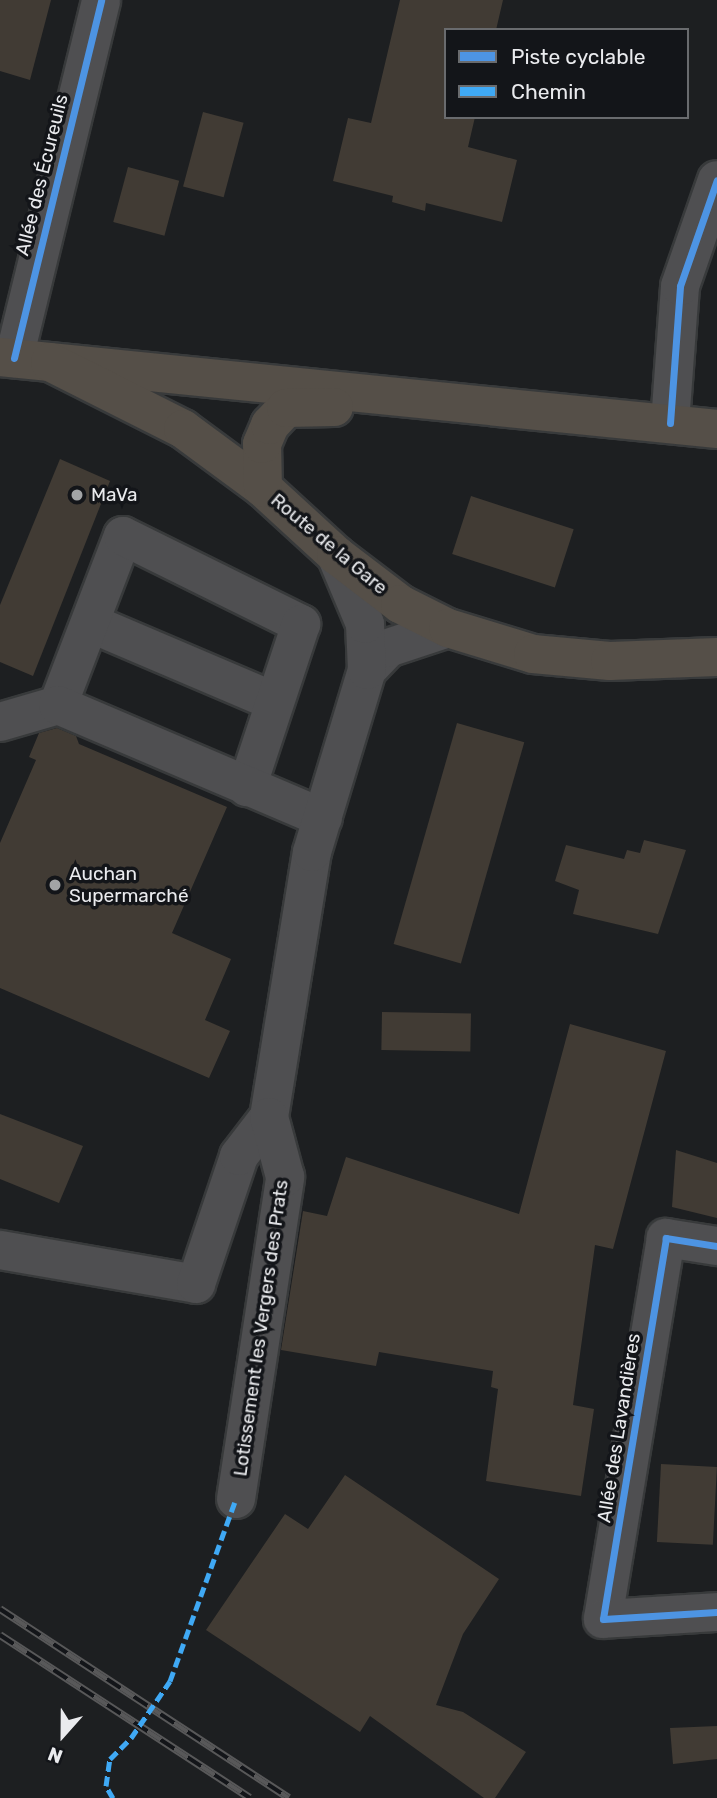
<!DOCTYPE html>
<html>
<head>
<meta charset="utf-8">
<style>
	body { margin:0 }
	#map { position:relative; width:717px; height:1798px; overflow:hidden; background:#1d1f21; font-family:Rubik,sans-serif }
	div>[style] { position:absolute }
	.building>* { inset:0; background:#413b34; transform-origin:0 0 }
	.roads { filter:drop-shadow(2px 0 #383a3b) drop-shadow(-2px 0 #383a3b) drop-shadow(0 2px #383a3b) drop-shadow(0 -2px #383a3b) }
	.minor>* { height:38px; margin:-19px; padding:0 19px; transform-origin:19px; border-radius:19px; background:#4f4f51 }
	.major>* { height:38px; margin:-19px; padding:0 19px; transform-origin:19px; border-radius:19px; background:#554f48 }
	.rail>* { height:8px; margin-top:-4px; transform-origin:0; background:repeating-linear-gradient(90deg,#131519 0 16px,#585859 0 32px); box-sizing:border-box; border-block:2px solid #585859 }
	.quiet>* { height:5px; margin-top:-2.5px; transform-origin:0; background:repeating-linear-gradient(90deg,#3fa9f5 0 10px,transparent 0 15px) }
	.cycleway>* { height:7px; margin:-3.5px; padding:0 3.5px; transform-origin:3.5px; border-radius:3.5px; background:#4d94e3 }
	.dots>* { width:19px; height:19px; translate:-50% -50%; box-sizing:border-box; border:4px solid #131519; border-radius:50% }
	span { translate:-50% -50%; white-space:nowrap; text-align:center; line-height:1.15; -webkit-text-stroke:7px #131519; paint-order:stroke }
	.street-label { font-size:19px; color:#eaebee }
	.poi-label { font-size:19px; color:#eaebee }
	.left { translate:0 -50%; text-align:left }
	.legend { position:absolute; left:444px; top:28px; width:245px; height:91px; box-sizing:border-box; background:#131519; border:2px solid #696b6e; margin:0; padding:9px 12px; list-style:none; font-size:21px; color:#eaebee }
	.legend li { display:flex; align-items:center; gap:14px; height:35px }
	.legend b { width:35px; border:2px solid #696b6e }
	.north { position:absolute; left:28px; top:1700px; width:70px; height:70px; -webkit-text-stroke:5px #131519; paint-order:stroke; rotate:201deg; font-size:19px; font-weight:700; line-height:28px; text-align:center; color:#eaebee }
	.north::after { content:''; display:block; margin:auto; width:24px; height:32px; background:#eaebee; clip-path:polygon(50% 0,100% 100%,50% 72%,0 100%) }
</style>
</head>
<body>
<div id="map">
	<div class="building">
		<div style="clip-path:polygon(0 0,51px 0,30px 80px,0 71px)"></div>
		<div style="clip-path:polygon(400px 0,503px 0,496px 30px,446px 30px,446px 117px,475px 117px,468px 147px,517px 160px,502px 222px,426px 203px,425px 211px,392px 202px,393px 196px,333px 181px,348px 118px,371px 123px)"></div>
		<div style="left:203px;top:112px;width:42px;height:77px;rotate:15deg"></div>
		<div style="left:128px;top:167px;width:53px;height:57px;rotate:15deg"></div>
		<div style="clip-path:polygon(60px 459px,110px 481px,33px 676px,0 662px,0 605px)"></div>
		<div style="left:471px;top:496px;width:108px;height:61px;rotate:18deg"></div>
		<div style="left:457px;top:723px;width:70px;height:230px;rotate:16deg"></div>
		<div style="clip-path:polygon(57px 728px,76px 736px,79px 744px,227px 807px,172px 933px,231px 959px,205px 1020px,230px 1031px,209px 1078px,0 988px,0 843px,36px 760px,29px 757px,39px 733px)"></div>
		<div style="clip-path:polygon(644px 840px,686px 850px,658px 934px,573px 914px,579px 890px,555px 881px,566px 845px,624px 859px,627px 850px,640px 853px)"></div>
		<div style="left:382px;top:1012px;width:89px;height:38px;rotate:1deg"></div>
		<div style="clip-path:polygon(570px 1024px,666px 1051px,613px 1249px,595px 1245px,573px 1405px,594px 1409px,581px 1496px,486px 1481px,498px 1389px,491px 1387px,493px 1371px,379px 1352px,376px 1366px,281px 1350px,303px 1211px,327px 1216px,346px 1157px,519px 1214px)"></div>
		<div style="clip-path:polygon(0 1114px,83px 1146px,59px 1203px,0 1179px)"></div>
		<div style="clip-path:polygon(676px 1150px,717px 1163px,717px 1218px,672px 1207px)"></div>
		<div style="left:661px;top:1464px;width:56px;height:78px;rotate:3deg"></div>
		<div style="clip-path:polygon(345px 1475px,499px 1579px,463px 1634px,436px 1705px,463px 1712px,526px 1752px,495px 1798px,484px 1798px,370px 1716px,360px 1732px,206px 1630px,285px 1514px,308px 1529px)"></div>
		<div style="clip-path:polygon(717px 1726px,717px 1759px,673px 1764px,670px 1728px)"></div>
	</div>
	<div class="roads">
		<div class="minor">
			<div style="left:14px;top:358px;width:368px;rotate:-76.3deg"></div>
			<div style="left:670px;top:423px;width:137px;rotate:-85.8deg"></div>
			<div style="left:680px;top:286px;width:112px;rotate:-70.8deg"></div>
			<div style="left:90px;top:623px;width:199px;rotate:23.1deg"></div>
			<div style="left:367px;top:670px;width:30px;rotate:-46deg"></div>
			<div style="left:388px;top:648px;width:63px;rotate:-18.4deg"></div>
			<div style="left:58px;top:705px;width:181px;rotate:-69deg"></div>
			<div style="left:123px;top:536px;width:199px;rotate:26.3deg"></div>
			<div style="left:301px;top:624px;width:172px;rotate:108.3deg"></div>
			<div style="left:0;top:722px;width:60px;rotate:-16.3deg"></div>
			<div style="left:58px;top:705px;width:288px;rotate:23.1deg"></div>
			<div style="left:717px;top:1246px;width:52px;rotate:-171.1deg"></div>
			<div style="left:666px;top:1238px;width:386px;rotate:99.4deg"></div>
			<div style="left:603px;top:1619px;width:114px;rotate:-3.5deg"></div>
			<div style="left:0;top:1250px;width:199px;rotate:9.8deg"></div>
			<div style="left:196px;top:1284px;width:135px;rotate:-71.4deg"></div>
			<div style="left:239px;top:1156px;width:49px;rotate:-52.4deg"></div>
			<div style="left:269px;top:1117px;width:268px;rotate:-80.8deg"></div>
			<div style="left:312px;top:852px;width:190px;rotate:-73.2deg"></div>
			<div style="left:367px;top:670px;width:46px;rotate:-92.5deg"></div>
			<div style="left:365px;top:624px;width:75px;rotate:-112.8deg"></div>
			<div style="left:236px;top:1499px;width:326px;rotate:-81.3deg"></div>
			<div style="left:285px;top:1177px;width:62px;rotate:-104.9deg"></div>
		</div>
		<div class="major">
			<div style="left:0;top:357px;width:721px;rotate:5.73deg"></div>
			<div style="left:50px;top:362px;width:149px;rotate:26.7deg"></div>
			<div style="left:183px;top:429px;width:99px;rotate:36.4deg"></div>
			<div style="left:263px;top:488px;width:99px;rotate:42.5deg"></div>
			<div style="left:336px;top:555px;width:81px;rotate:37.4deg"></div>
			<div style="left:400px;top:604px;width:54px;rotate:26.6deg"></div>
			<div style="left:448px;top:628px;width:89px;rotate:17deg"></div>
			<div style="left:533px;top:654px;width:77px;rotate:5.2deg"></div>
			<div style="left:610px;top:661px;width:107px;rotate:-2.1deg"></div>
			<div style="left:263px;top:488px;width:44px;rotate:-91.3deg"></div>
			<div style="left:262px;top:444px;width:21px;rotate:-67deg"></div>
			<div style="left:270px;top:425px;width:23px;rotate:-47deg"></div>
			<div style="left:286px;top:408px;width:48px;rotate:-1.2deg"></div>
		</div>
	</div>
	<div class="rail">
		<div style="left:0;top:1609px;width:345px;rotate:33.2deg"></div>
		<div style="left:0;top:1635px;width:298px;rotate:33.1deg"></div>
	</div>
	<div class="quiet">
		<div style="left:113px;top:1798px;width:14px;rotate:-120deg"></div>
		<div style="left:106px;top:1786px;width:27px;rotate:-82deg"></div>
		<div style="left:110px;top:1759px;width:30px;rotate:-45deg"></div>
		<div style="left:131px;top:1738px;width:69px;rotate:-55.6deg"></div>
		<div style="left:170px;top:1681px;width:194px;rotate:-70.1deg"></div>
	</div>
	<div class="cycleway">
		<div style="left:14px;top:358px;width:368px;rotate:-76.3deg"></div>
		<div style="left:670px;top:423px;width:137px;rotate:-85.8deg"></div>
		<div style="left:680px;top:286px;width:112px;rotate:-70.8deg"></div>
		<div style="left:717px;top:1246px;width:52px;rotate:-171.1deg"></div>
		<div style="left:666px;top:1238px;width:386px;rotate:99.4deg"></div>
		<div style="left:603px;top:1619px;width:114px;rotate:-3.5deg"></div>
	</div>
	<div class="dots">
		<div style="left:77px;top:495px;background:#a2a4a6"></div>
		<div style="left:55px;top:885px;background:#a2a4a6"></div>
	</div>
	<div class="street-label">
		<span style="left:42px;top:175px;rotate:-76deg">Allée des Écureuils</span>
		<span style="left:329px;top:544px;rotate:40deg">Route de la Gare</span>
		<span style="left:261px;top:1328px;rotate:-82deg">Lotissement les Vergers des Prats</span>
		<span style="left:619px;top:1428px;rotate:-81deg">Allée des Lavandières</span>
	</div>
	<div class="poi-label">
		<span class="left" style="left:91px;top:495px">MaVa</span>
		<span class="left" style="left:69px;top:885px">Auchan<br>Supermarché</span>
	</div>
	<ul class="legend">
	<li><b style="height:9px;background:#4d94e3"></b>Piste cyclable</li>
	<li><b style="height:9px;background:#3fa9f5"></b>Chemin</li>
	</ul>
	<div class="north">N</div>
</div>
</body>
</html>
